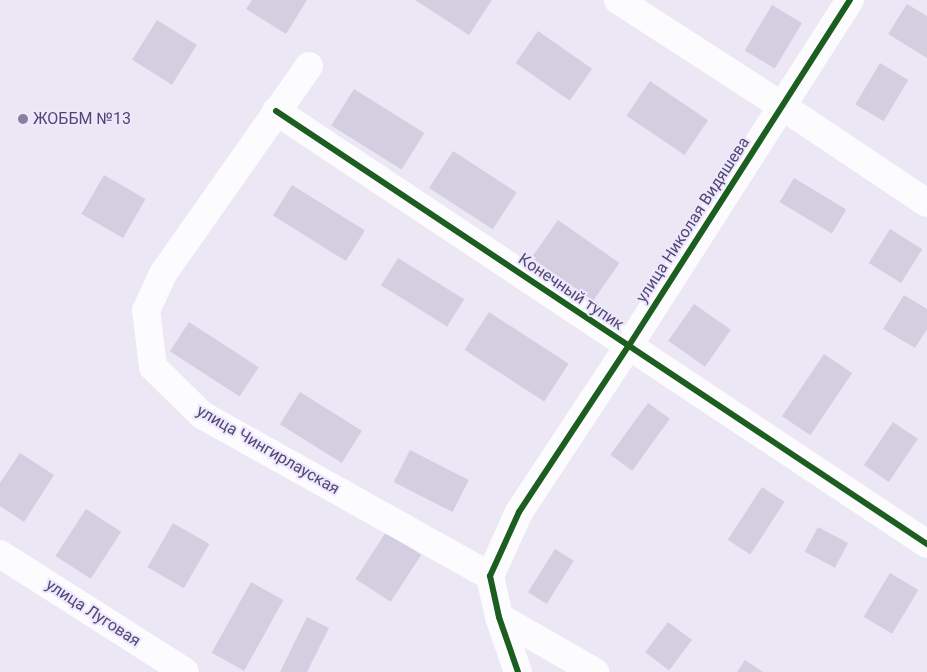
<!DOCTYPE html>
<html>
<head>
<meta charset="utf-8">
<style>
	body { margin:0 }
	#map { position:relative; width:927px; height:672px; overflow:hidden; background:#ece7f5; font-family:Roboto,sans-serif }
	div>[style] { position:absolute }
	.building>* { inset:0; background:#d3cfe1; transform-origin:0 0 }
	.minor>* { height:28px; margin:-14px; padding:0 14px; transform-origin:14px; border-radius:14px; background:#fcfbfe }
	.cycleway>* { height:6px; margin:-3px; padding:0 3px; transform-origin:3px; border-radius:3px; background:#1b5e20 }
	.dots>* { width:14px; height:14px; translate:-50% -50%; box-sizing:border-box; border:2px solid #efe7fe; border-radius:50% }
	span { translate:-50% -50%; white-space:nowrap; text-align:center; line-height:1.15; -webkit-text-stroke:4px #efe7fe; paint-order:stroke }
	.poi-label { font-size:16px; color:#4e4a71 }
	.left { translate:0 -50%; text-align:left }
	.street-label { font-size:16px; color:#4e4a71 }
</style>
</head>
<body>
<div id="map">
	<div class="building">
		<div style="clip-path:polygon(252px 0,307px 0,286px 34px,246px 9px)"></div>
		<div style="clip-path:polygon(415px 0,492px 0,469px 35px)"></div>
		<div style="clip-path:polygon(907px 4px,927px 16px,927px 58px,888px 34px)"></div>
		<div style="left:772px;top:5px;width:35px;height:53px;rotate:31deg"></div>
		<div style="left:157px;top:20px;width:47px;height:47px;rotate:32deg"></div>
		<div style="left:538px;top:31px;width:66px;height:39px;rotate:35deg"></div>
		<div style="left:880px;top:63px;width:33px;height:48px;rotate:31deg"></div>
		<div style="left:650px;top:81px;width:70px;height:42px;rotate:34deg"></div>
		<div style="left:354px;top:89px;width:83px;height:43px;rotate:32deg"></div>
		<div style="left:453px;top:151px;width:76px;height:44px;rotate:33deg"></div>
		<div style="left:104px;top:175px;width:48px;height:45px;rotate:30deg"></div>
		<div style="left:794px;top:178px;width:61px;height:28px;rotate:31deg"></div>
		<div style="left:292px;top:185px;width:86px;height:36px;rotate:32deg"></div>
		<div style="left:558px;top:220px;width:75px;height:46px;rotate:35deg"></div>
		<div style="left:890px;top:229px;width:38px;height:40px;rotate:32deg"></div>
		<div style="left:398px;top:258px;width:78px;height:32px;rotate:32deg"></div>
		<div style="clip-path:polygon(904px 295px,927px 309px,927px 329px,915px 348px,883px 329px)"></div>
		<div style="left:694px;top:304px;width:45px;height:45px;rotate:35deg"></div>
		<div style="left:489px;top:312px;width:95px;height:45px;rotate:33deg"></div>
		<div style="left:189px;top:322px;width:83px;height:35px;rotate:33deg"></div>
		<div style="left:824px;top:354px;width:34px;height:75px;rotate:34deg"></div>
		<div style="left:300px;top:392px;width:73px;height:38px;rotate:32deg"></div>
		<div style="left:648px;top:403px;width:27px;height:64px;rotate:36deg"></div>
		<div style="left:893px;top:422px;width:30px;height:52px;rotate:34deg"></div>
		<div style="left:410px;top:450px;width:66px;height:36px;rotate:27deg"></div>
		<div style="clip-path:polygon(20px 453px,54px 475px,24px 522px,0 506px,0 483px)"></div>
		<div style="left:762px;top:487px;width:27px;height:63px;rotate:33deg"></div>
		<div style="left:86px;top:509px;width:42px;height:56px;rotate:33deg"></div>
		<div style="left:173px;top:523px;width:42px;height:51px;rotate:30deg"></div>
		<div style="left:818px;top:527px;width:34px;height:28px;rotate:28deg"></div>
		<div style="left:386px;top:532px;width:42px;height:56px;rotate:33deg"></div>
		<div style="left:555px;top:549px;width:22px;height:51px;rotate:32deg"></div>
		<div style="left:890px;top:573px;width:33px;height:51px;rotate:31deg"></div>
		<div style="left:251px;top:582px;width:37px;height:81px;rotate:29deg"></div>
		<div style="clip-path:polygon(307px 617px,329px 628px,307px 672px,280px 672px)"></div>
		<div style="left:668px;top:622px;width:30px;height:38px;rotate:37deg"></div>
		<div style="clip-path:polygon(745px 660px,763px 672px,737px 672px)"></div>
	</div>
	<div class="minor">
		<div style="left:618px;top:0;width:195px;rotate:32.9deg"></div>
		<div style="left:782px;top:106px;width:174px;rotate:33.8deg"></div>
		<div style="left:309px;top:66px;width:254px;rotate:125.1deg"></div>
		<div style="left:163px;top:274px;width:40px;rotate:115deg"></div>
		<div style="left:146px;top:310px;width:57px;rotate:83deg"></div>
		<div style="left:153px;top:367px;width:69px;rotate:44.4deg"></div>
		<div style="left:202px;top:415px;width:330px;rotate:29.2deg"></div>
		<div style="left:276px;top:111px;width:782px;rotate:33.63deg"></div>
		<div style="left:0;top:554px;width:219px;rotate:32.5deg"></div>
		<div style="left:499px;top:617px;width:111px;rotate:29.8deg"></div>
		<div style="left:518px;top:672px;width:58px;rotate:-109.1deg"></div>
		<div style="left:499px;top:617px;width:42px;rotate:-102.4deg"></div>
		<div style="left:490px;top:576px;width:70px;rotate:-65.6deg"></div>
		<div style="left:519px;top:512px;width:198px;rotate:-56.6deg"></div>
		<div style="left:628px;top:347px;width:412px;rotate:-57.4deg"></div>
	</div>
	<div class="cycleway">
		<div style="left:276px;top:111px;width:782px;rotate:33.63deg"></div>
		<div style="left:518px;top:672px;width:58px;rotate:-109.1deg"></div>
		<div style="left:499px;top:617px;width:42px;rotate:-102.4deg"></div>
		<div style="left:490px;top:576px;width:70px;rotate:-65.6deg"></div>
		<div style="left:519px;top:512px;width:198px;rotate:-56.6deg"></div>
		<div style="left:628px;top:347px;width:412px;rotate:-57.4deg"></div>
	</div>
	<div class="dots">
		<div style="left:23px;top:119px;background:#85819f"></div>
	</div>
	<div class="poi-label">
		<span class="left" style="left:33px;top:119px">ЖОББМ №13</span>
	</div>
	<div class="street-label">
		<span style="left:693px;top:220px;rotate:-57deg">улица Николая Видяшева</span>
		<span style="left:571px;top:292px;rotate:34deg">Конечный тупик</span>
		<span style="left:268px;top:450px;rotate:30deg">улица Чингирлауская</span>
		<span style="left:93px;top:613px;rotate:33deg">улица Луговая</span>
	</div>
</div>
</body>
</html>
